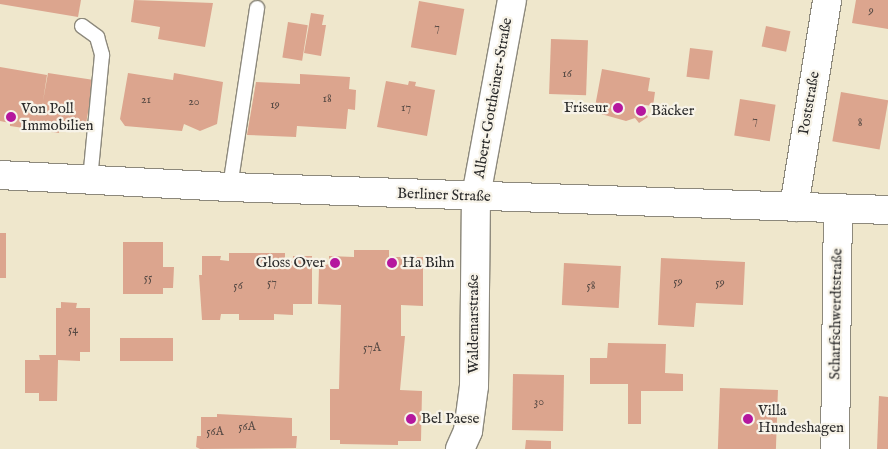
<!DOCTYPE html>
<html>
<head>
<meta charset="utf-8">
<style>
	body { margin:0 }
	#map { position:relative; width:888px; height:449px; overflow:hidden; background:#efe7cc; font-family:"IM FELL English",serif }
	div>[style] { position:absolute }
	.building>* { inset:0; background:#dca58e; transform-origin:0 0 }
	.roads { filter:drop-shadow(1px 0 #8d897c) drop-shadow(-1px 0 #8d897c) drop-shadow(0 1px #8d897c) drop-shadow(0 -1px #8d897c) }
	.service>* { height:14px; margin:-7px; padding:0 7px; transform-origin:7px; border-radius:7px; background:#fff }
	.minor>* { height:28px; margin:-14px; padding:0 14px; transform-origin:14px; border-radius:14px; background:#fff }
	.primary>* { height:28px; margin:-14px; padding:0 14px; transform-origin:14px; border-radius:14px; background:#fff }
	.dots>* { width:14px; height:14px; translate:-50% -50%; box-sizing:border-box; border:2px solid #f7f3e8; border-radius:50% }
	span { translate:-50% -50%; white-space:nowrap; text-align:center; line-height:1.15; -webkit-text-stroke:4.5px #f7f3e8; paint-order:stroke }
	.number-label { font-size:12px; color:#574a44 }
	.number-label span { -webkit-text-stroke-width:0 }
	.street-label { font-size:15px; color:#2b2b2b }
	.poi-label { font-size:15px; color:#2b2b2b }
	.left { translate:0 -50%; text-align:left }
	.right { translate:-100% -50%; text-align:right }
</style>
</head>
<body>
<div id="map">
	<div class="building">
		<div style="clip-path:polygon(0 0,81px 0,78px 17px,0 4px)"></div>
		<div style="clip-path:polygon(134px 0,213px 3px,205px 47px,158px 39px,160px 27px,131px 22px)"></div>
		<div style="clip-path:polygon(856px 0,888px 0,888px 29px,852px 23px)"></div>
		<div style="left:419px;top:1px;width:46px;height:47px;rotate:10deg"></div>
		<div style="clip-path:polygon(311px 13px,324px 15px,322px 25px,326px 25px,321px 56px,304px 53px)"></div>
		<div style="left:288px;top:22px;width:20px;height:36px;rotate:9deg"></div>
		<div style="left:766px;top:26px;width:25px;height:21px;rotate:12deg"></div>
		<div style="left:551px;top:39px;width:37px;height:55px;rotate:2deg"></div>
		<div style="left:690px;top:48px;width:23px;height:29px;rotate:7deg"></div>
		<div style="clip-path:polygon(0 67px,47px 75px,43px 101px,48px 73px,94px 80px,85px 129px,60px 125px,59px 133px,10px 126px,10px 123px,0 121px)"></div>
		<div style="clip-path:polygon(602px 69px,650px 78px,648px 91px,655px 92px,653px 106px,645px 105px,644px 111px,648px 117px,639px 123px,635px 118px,626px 121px,594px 112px)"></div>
		<div style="clip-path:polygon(128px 73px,173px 80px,174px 73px,223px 82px,217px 124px,200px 131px,184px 124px,182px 131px,125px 126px,120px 119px)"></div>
		<div style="clip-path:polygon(300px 74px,350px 77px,349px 89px,356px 90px,355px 110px,348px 109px,346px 129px,297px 126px,296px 137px,247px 135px,256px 82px,300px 84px)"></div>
		<div style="clip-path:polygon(386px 81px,408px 85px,409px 81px,416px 82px,415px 86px,435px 90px,427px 136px,377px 127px)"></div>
		<div style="left:841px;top:92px;width:48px;height:50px;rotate:10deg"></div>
		<div style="left:740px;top:99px;width:36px;height:37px;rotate:9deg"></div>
		<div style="left:0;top:233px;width:6px;height:45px"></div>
		<div style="clip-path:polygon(123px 242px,163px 242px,163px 267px,174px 267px,173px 288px,163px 288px,163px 294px,123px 294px)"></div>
		<div style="clip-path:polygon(354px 250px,389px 250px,389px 257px,423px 257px,423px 306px,401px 305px,401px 336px,405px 336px,400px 390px,422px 391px,421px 441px,398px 441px,398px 445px,340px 444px,340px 440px,330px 440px,330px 389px,339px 389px,341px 305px,318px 304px,319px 267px,329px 264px,329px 256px,354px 257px)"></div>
		<div style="clip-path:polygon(229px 253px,285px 253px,285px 261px,293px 261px,293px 256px,312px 256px,312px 304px,293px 304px,293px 315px,274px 314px,274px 320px,239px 320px,239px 314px,221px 314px,220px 320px,202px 320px,199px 275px,202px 275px,202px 256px,221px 256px,220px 260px,229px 261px)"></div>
		<div style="clip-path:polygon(661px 258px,745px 262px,743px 305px,696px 303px,694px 327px,658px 325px)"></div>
		<div style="left:564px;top:263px;width:57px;height:42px;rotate:3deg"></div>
		<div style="clip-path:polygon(61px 302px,77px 303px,76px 308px,90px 308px,90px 352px,80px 352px,80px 361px,58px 360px,57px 401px,39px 401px,39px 393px,25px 393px,25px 360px,40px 360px,39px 355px,56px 355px,56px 308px,61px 308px)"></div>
		<div style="left:120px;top:338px;width:53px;height:23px"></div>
		<div style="clip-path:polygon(608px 343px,666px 344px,665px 373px,683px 374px,683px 391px,641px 391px,641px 424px,628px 424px,628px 384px,590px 384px,590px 358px,607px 358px)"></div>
		<div style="left:513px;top:374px;width:51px;height:56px;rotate:1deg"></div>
		<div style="left:720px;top:388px;width:58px;height:61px;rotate:2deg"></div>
		<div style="clip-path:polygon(879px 396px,888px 397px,888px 449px,877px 449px)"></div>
		<div style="clip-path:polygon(217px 414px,292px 418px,292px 436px,297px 436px,296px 448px,200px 449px,196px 447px,197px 436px,201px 436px,201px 417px,217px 417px)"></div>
		<div style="clip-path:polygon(526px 440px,551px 441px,551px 449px,525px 449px)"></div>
	</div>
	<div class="roads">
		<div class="service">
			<div style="left:82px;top:26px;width:19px;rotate:36deg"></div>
			<div style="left:97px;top:37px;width:19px;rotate:74deg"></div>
			<div style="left:102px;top:55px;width:125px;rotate:95.5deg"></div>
			<div style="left:230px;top:187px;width:181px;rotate:-81.4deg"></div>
		</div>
		<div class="minor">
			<div style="left:794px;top:207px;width:210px;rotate:-80.9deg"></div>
			<div style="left:460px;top:449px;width:20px;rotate:-66deg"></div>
			<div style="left:468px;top:431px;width:45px;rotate:-82.4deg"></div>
			<div style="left:474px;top:386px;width:190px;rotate:-89.4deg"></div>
			<div style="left:476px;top:196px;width:199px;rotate:-79.6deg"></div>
			<div style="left:835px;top:449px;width:241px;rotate:-89.3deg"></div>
		</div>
		<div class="primary">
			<div style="left:0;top:175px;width:230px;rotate:3deg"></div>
			<div style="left:230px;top:187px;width:658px;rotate:2deg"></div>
		</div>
	</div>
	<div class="dots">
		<div style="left:618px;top:108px;background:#b5179e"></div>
		<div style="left:641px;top:111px;background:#b5179e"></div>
		<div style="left:11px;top:117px;background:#b5179e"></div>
		<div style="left:335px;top:263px;background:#b5179e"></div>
		<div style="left:392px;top:263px;background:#b5179e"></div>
		<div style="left:411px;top:419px;background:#b5179e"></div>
		<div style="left:748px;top:419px;background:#b5179e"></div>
	</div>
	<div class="number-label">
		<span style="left:871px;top:11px">9</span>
		<span style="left:437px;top:28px">7</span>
		<span style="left:567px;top:74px">16</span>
		<span style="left:327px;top:99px">18</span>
		<span style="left:146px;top:100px">21</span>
		<span style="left:194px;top:102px">20</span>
		<span style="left:275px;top:105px">19</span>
		<span style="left:406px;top:108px">17</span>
		<span style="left:755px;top:121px">7</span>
		<span style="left:860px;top:123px">8</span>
		<span style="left:148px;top:278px">55</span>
		<span style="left:678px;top:282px">59</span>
		<span style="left:272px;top:283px">57</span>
		<span style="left:720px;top:283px">59</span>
		<span style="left:238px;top:286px">56</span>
		<span style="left:591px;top:286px">58</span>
		<span style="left:73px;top:330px">54</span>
		<span style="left:372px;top:348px">57A</span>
		<span style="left:539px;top:402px">30</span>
		<span style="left:247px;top:427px">56A</span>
		<span style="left:215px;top:432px">56A</span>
	</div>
	<div class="street-label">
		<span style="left:493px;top:98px;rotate:-80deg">Albert-Gottheiner-Straße</span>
		<span style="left:809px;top:103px;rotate:-80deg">Poststraße</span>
		<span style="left:444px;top:195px;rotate:2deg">Berliner Straße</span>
		<span style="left:836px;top:314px;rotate:-89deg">Scharfschwerdtstraße</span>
		<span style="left:474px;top:324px;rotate:-90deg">Waldemarstraße</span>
	</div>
	<div class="poi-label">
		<span class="left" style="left:21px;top:117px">Von Poll<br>Immobilien</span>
		<span class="right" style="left:608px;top:108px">Friseur</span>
		<span class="left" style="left:651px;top:111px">Bäcker</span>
		<span class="right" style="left:325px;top:263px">Gloss Over</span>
		<span class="left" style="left:402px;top:263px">Ha Bihn</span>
		<span class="left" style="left:758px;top:419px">Villa<br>Hundeshagen</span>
		<span class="left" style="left:421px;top:419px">Bel Paese</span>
	</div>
</div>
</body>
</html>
